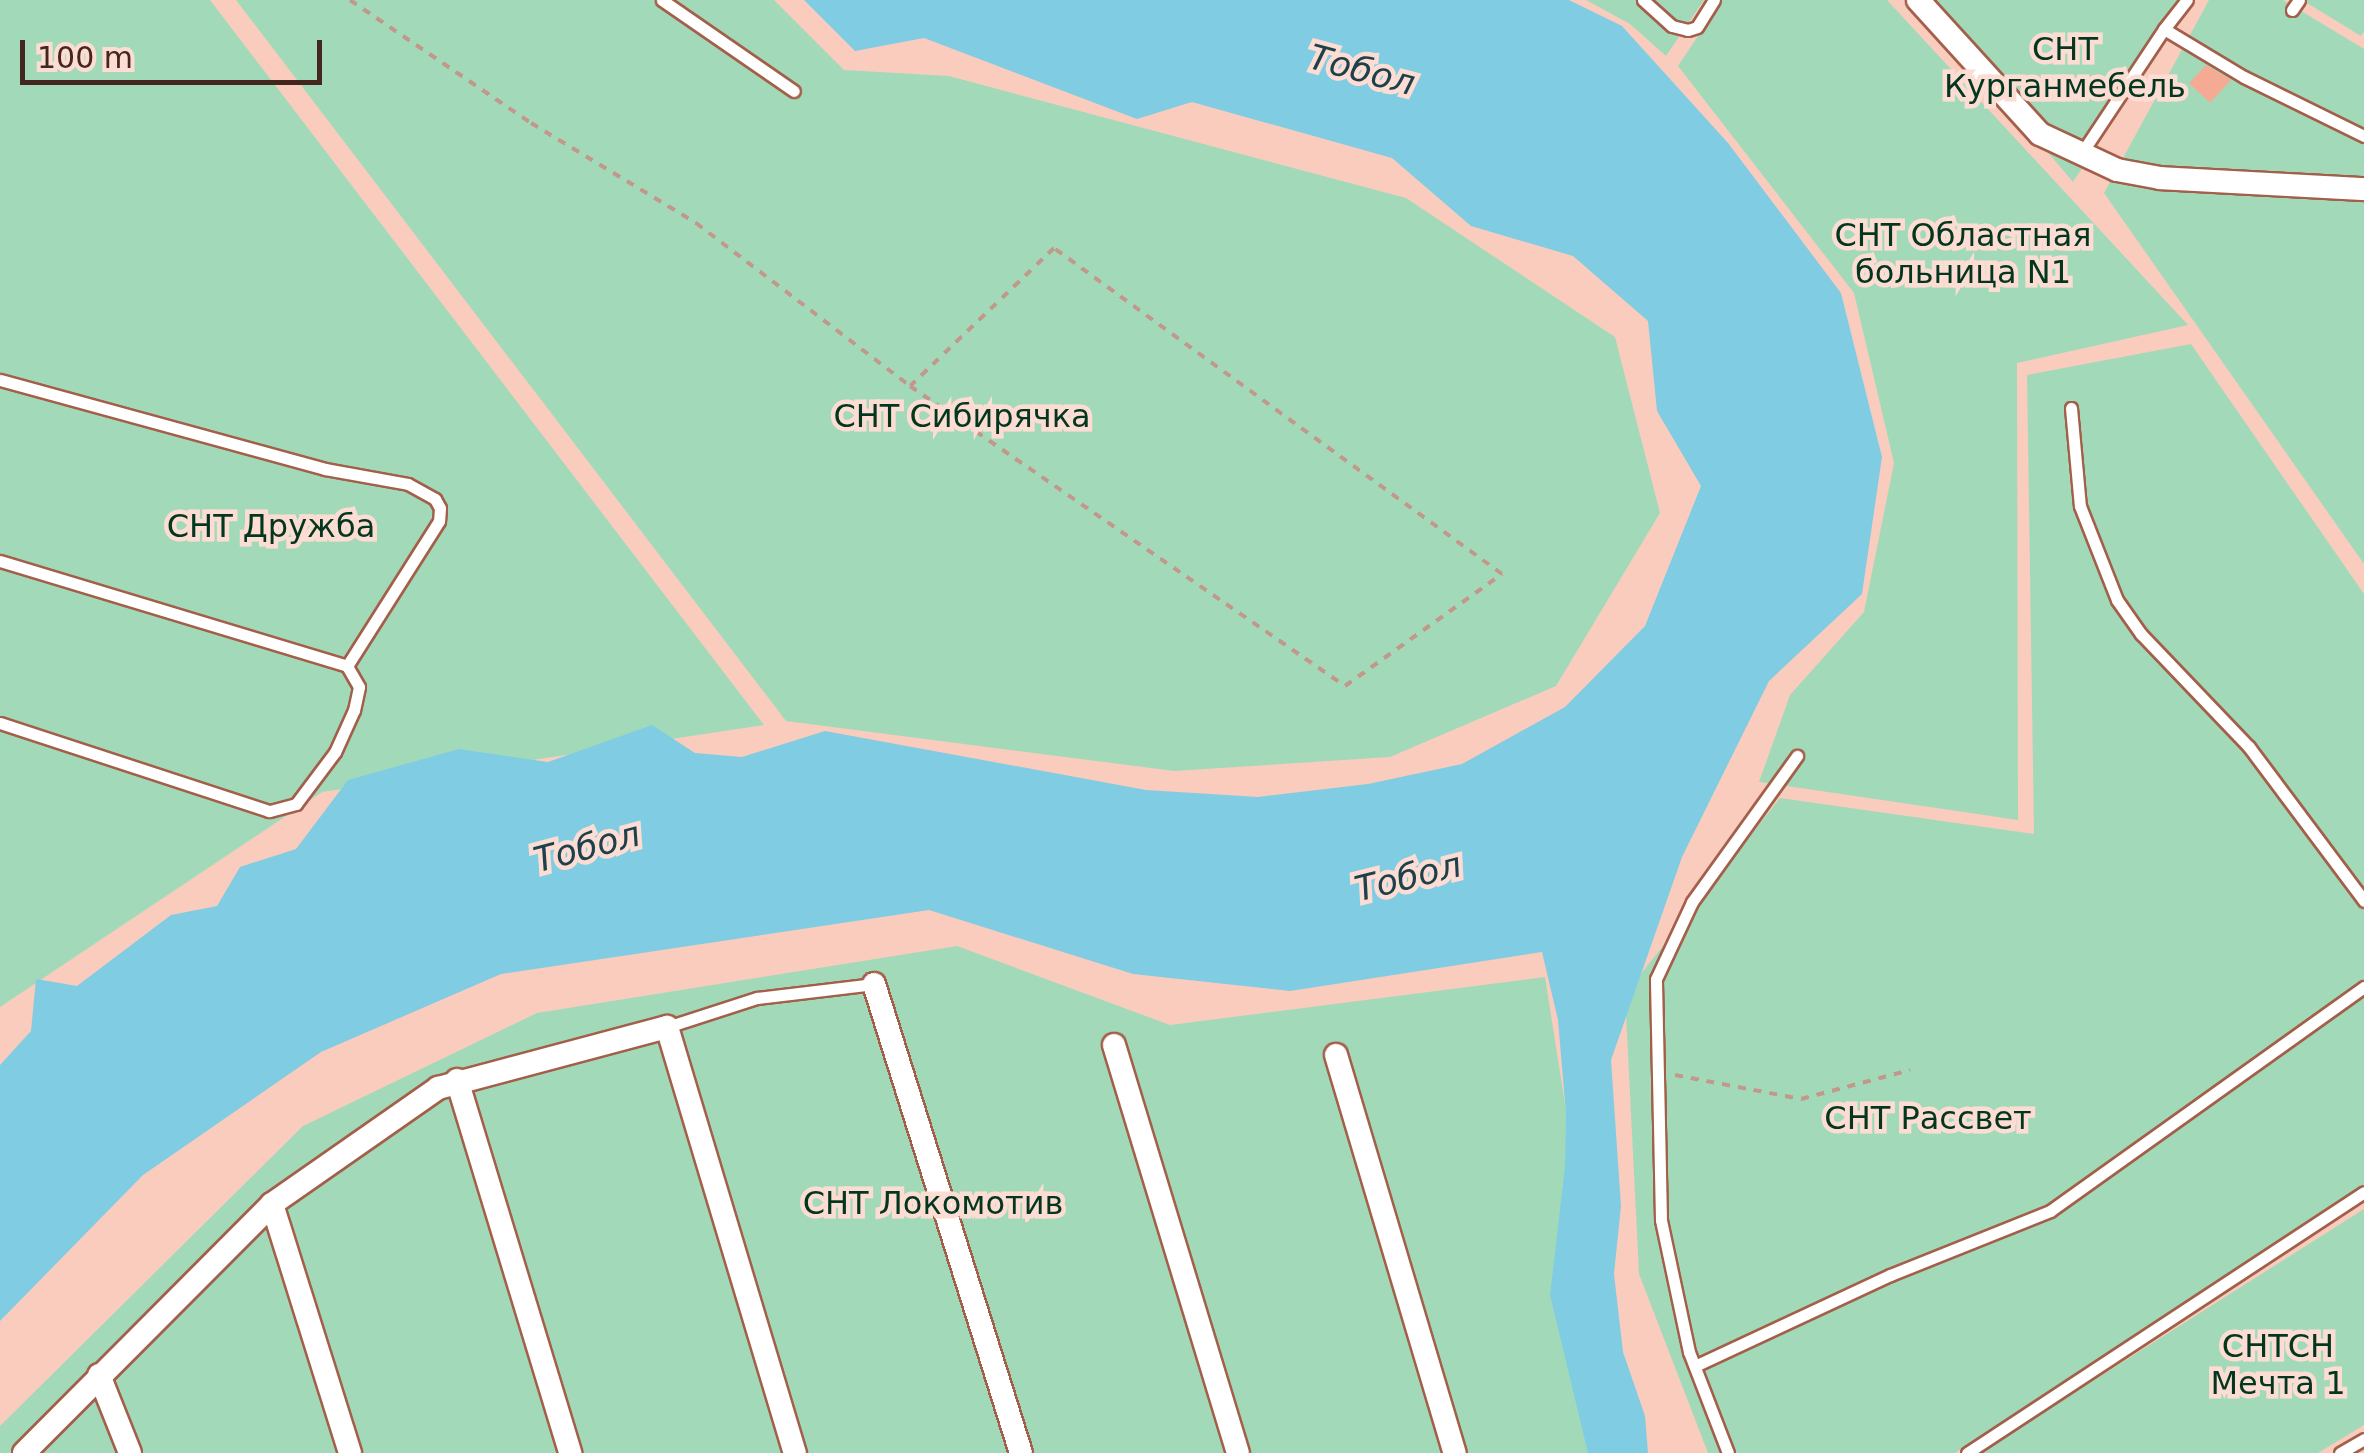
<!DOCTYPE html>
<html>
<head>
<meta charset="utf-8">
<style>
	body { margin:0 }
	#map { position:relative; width:2364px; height:1453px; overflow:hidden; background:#faccbd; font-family:"DejaVu Sans",sans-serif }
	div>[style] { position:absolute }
	.green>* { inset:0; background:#a2dab9 }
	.water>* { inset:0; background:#80cce2 }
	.building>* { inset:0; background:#f5aa93 }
	.path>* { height:4px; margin-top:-2px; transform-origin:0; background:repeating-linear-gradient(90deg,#c1988b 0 8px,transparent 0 16px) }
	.roads { filter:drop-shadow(2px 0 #a35f49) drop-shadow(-2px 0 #a35f49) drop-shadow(0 2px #a35f49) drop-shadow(0 -2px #a35f49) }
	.service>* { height:11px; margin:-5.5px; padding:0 5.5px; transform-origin:5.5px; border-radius:5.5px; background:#fff }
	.minor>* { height:22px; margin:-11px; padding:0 11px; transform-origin:11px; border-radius:11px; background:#fff }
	span { translate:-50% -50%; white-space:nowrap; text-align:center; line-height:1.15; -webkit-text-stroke:9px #fdddd3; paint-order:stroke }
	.park-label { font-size:32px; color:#02361f }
	.water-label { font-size:35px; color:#1d414b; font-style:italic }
	.scale { position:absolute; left:20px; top:40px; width:302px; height:45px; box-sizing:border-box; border:5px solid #43261d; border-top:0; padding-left:12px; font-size:30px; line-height:35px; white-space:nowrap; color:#43261d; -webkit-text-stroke:8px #fdddd3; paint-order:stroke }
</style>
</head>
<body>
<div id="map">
	<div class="green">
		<div style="clip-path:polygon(0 0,210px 0,764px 725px,322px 792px,0 1007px)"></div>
		<div style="clip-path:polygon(236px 0,774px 0,844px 70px,949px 76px,1406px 198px,1615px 337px,1660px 513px,1556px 686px,1390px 757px,1174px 771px,786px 721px)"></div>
		<div style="clip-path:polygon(1586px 0,1704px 0,1666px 56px,1630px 24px)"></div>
		<div style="clip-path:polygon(1722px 0,1887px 0,2188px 325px,2017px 363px,2018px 820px,1759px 782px,1790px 695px,1864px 612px,1894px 463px,1854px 293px,1678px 66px)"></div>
		<div style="clip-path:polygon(1918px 0,2192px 0,2073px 182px)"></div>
		<div style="clip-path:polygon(2209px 0,2283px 0,2364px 49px,2364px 564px,2104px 193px)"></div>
		<div style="clip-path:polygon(2302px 0,2364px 0,2364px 32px,2361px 36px)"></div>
		<div style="clip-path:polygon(2191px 344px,2364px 594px,2364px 1193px,1955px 1453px,1708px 1453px,1639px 1274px,1625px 994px,1780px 798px,2034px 834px,2027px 375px)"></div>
		<div style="clip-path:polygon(957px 946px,1170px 1025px,1545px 977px,1620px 1453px,0 1453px,0 1426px,303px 1126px,537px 1013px)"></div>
		<div style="clip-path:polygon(2364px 1209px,2364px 1425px,2318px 1453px,1979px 1453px)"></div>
	</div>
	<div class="water">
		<div style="clip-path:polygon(804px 0,1569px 0,1622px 26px,1728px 143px,1841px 293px,1882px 457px,1862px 594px,1769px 681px,1682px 857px,1611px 1060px,1621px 1206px,1614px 1274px,1623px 1352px,1645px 1416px,1648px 1453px,1588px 1453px,1550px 1295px,1565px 1167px,1566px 1114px,1558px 1020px,1542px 952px,1290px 991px,1133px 974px,929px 910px,501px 974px,321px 1052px,143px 1175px,0 1321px,0 1065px,31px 1031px,36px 979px,77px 986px,171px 915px,217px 906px,240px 867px,296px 849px,348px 780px,459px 749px,548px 762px,652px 725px,695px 753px,742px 757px,825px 731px,1146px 790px,1258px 797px,1368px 784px,1462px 764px,1565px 707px,1645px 626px,1701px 486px,1657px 411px,1648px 321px,1573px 256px,1471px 226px,1392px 158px,1192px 102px,1137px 119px,924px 38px,855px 51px)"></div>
	</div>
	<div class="building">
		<div style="clip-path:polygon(2206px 65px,2231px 80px,2210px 103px,2189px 83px)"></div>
	</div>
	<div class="path">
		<div style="left:350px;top:0;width:219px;rotate:34.2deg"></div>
		<div style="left:531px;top:123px;width:193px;rotate:31.2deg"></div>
		<div style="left:696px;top:223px;width:269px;rotate:37.3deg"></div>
		<div style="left:910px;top:386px;width:528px;rotate:34.59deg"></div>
		<div style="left:1345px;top:686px;width:193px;rotate:-35.5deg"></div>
		<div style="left:1502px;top:574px;width:554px;rotate:-143.96deg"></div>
		<div style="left:1054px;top:248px;width:199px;rotate:136.2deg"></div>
		<div style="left:1675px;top:1075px;width:128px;rotate:10.8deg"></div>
		<div style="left:1801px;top:1099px;width:113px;rotate:-14.9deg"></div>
	</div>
	<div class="roads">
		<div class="service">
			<div style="left:662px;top:0;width:160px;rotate:34.6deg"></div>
			<div style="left:1643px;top:0;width:39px;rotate:42deg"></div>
			<div style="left:1672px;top:26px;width:16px;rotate:14deg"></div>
			<div style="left:1688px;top:30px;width:9px;rotate:-18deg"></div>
			<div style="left:1697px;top:27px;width:32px;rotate:-58deg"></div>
			<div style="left:2292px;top:10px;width:12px;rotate:-55deg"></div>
			<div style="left:2164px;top:29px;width:37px;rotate:-52deg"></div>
			<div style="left:2081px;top:154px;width:150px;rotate:-56.4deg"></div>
			<div style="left:2164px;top:29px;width:93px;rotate:31deg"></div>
			<div style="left:2244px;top:77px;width:134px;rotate:26.2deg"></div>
			<div style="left:0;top:380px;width:337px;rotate:15.3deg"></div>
			<div style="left:325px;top:469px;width:84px;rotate:10.2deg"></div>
			<div style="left:408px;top:484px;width:31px;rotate:29deg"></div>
			<div style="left:435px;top:499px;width:10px;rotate:61deg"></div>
			<div style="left:440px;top:508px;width:13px;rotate:94deg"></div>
			<div style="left:439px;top:521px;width:172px;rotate:122.4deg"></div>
			<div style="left:347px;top:666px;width:24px;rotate:60deg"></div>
			<div style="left:359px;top:687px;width:24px;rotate:102deg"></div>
			<div style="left:354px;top:710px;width:46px;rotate:114.3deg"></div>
			<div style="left:335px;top:752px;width:65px;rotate:126.9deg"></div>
			<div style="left:296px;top:804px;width:28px;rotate:165deg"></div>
			<div style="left:269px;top:811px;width:283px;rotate:-161.9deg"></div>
			<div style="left:2071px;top:408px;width:98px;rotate:84.8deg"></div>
			<div style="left:2080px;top:506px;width:101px;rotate:68.5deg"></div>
			<div style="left:2117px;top:600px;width:42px;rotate:54.8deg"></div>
			<div style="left:2141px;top:634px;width:156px;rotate:46.3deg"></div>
			<div style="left:2249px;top:747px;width:192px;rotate:53.2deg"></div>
			<div style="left:0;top:561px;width:363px;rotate:16.8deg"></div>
			<div style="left:667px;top:1027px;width:95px;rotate:-17.9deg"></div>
			<div style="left:757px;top:998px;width:118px;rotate:-6.8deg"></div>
			<div style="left:1695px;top:1366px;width:215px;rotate:-25deg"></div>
			<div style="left:1890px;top:1275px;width:172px;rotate:-21.8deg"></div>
			<div style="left:2050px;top:1211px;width:386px;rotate:-35.5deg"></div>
			<div style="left:1728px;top:1453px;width:108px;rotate:-111.1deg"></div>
			<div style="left:1689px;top:1352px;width:135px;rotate:-102deg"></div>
			<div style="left:1661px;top:1220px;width:241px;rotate:-91.2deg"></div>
			<div style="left:1656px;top:979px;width:85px;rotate:-64.9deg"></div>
			<div style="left:1692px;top:902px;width:180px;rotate:-54.3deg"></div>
			<div style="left:1967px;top:1453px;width:475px;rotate:-33.3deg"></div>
			<div style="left:2340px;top:1453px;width:28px;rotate:-30deg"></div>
		</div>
		<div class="minor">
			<div style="left:1918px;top:0;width:181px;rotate:47.7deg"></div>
			<div style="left:2040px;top:134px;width:85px;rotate:25.1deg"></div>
			<div style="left:2117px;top:170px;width:44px;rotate:10.5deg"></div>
			<div style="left:2160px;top:178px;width:204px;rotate:3.1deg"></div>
			<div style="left:874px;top:984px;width:491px;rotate:72.6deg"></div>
			<div style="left:1114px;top:1045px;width:426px;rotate:73.1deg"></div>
			<div style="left:1336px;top:1055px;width:415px;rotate:73.4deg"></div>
			<div style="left:457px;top:1080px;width:390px;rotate:73.1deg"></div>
			<div style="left:272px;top:1204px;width:261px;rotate:72.6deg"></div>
			<div style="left:99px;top:1375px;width:84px;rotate:68.3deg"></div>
			<div style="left:24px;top:1453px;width:351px;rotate:-45.1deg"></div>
			<div style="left:272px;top:1204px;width:203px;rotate:-34.9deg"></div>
			<div style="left:438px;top:1088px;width:237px;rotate:-14.9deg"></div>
			<div style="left:667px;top:1027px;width:445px;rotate:73.3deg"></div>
		</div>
	</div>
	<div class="park-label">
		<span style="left:2065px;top:68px">СНТ<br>Курганмебель</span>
		<span style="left:1963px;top:254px">СНТ Областная<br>больница N1</span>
		<span style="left:962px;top:416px">СНТ Сибирячка</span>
		<span style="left:271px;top:526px">СНТ Дружба</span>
		<span style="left:1928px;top:1118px">СНТ Рассвет</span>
		<span style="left:933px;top:1203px">СНТ Локомотив</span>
		<span style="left:2278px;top:1365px">СНТСН<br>Мечта 1</span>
	</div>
	<div class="water-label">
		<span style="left:1362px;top:70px;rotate:15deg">Тобол</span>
		<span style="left:587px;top:847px;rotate:-15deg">Тобол</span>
		<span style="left:1408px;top:877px;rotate:-14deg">Тобол</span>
	</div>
	<div class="scale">100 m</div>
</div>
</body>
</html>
